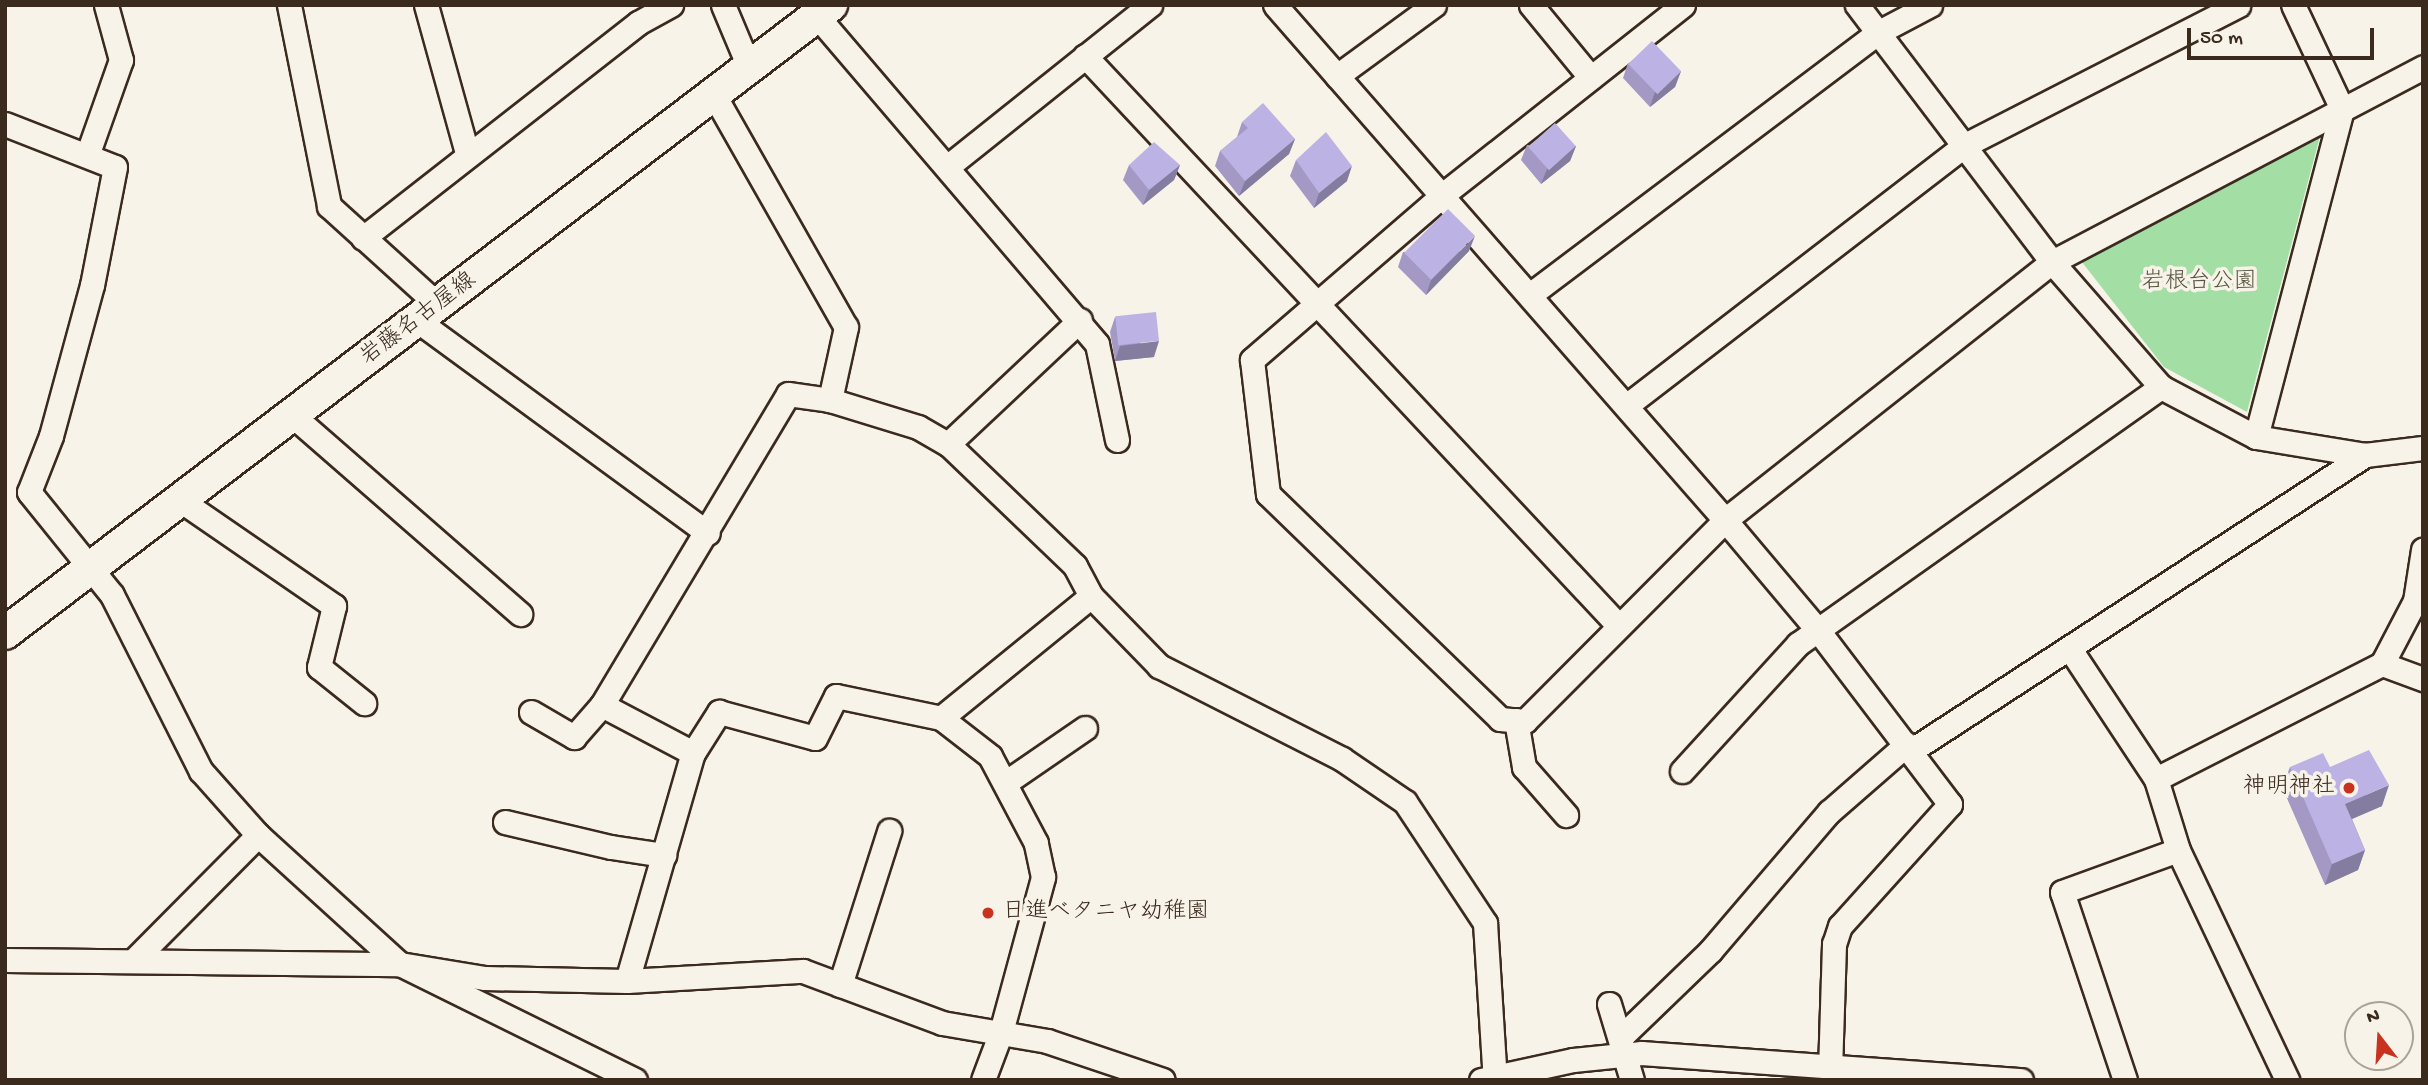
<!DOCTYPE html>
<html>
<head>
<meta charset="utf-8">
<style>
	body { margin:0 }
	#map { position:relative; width:2428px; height:1085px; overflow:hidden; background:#f7f3e8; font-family:"Gochi Hand","Klee One",sans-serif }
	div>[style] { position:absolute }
	.green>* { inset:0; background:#a3dea4 }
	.roads { filter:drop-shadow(2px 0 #3b2a1e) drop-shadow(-2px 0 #3b2a1e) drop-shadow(0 2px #3b2a1e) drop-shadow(0 -2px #3b2a1e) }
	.street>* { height:23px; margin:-11.5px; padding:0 11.5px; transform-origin:11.5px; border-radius:11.5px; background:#f7f3e8 }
	.secondary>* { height:32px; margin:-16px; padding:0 16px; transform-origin:16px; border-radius:16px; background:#f7f3e8 }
	.wall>* { inset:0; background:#a399c4 }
	.shaded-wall>* { inset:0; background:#847da0 }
	.building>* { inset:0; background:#bdb2e4; transform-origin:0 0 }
	.dots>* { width:19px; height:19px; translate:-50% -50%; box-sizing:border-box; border:4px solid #f7f3e8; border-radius:50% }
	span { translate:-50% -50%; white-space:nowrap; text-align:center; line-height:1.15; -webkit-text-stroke:7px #f7f3e8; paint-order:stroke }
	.park-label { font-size:23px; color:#555740 }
	.street-label { font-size:23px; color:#3b2a1e }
	.poi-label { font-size:23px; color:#3b2a1e }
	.right { translate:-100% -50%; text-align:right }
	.left { translate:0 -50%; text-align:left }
	.frame { position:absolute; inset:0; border:7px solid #3b2a1e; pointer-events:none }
	.north { position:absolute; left:2344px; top:1001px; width:70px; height:70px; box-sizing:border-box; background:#f7f3e8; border:2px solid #aca397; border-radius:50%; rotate:343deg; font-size:19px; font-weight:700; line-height:28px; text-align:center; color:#3b2a1e }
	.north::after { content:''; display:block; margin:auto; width:24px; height:32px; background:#c8321e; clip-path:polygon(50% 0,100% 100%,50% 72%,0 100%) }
	.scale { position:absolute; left:2187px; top:28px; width:187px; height:32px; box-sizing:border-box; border:4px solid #3b2a1e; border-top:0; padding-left:9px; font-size:21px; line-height:24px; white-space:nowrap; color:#3b2a1e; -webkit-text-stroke:5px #f7f3e8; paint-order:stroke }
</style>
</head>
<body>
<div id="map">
	<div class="green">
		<div style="clip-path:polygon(2323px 125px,2247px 412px,2164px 367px,2078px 257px)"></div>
	</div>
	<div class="roads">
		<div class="street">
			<div style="left:289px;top:5px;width:205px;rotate:78.7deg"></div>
			<div style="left:329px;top:206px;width:147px;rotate:42.2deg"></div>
			<div style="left:426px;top:5px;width:154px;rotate:74.5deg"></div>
			<div style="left:723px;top:5px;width:67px;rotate:67.2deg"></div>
			<div style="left:1275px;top:5px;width:684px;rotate:48.85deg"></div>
			<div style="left:1725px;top:520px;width:148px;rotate:49.9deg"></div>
			<div style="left:1820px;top:633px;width:215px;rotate:52.8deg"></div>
			<div style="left:1950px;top:804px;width:164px;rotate:132deg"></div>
			<div style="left:1840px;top:926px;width:19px;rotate:108deg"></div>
			<div style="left:1834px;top:944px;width:124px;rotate:91.8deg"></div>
			<div style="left:1531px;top:5px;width:94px;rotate:50.6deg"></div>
			<div style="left:1683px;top:5px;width:305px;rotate:141.7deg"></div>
			<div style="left:1444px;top:194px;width:254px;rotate:139.2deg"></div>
			<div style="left:1252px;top:360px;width:135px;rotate:83.2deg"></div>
			<div style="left:1268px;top:494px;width:323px;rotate:44.1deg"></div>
			<div style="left:1500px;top:719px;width:25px;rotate:5deg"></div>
			<div style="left:1525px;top:721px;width:284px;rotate:-45.1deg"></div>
			<div style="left:1725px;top:520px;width:417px;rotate:-38.3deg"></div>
			<div style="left:2052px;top:262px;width:419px;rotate:-27.7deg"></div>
			<div style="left:1857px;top:5px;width:323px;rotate:52.8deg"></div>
			<div style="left:2052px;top:262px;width:166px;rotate:48.9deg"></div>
			<div style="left:2161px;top:387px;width:107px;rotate:27.8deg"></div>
			<div style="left:2256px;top:437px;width:110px;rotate:9.4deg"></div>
			<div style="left:2365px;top:455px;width:58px;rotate:-6.9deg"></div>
			<div style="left:817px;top:16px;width:431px;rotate:49.5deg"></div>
			<div style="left:1097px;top:344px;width:98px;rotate:78.2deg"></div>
			<div style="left:1085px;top:56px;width:778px;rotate:46.87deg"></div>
			<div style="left:1337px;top:76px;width:120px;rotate:-36.2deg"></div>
			<div style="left:714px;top:95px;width:267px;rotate:60.4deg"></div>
			<div style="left:846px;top:327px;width:75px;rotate:102.4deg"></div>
			<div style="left:5px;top:124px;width:118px;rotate:21.4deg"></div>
			<div style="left:115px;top:167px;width:120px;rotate:101deg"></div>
			<div style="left:92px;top:285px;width:156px;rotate:105.2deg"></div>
			<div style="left:51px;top:436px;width:60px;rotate:111.4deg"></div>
			<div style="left:29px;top:492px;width:132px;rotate:51.1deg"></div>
			<div style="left:112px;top:595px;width:197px;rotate:63.2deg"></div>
			<div style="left:201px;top:771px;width:86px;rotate:48.3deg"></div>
			<div style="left:258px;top:835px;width:192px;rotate:42.3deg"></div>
			<div style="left:400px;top:964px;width:262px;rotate:26.3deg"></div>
			<div style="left:88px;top:153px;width:99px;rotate:-70.5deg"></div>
			<div style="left:121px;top:60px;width:57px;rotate:-105.3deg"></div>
			<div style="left:947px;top:167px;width:260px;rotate:-38.6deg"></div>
			<div style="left:363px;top:238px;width:349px;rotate:-38deg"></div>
			<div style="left:638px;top:23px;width:38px;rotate:-29deg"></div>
			<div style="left:1531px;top:294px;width:433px;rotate:-37deg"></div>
			<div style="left:1877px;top:33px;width:60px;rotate:-27.8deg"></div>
			<div style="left:418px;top:321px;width:359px;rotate:36.2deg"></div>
			<div style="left:1626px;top:406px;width:428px;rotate:-37.6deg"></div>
			<div style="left:1965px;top:145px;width:307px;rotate:-27.1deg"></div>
			<div style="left:292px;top:415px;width:303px;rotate:41.1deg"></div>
			<div style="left:2256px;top:437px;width:339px;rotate:-75.3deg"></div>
			<div style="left:2342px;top:109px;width:115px;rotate:-115.2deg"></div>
			<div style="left:948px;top:444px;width:181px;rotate:-43.2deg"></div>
			<div style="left:180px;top:500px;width:187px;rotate:34.5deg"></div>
			<div style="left:334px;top:606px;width:63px;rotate:103.8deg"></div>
			<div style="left:319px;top:667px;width:58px;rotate:38.7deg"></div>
			<div style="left:2070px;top:649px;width:156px;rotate:56.5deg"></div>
			<div style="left:2156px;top:779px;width:74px;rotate:72.8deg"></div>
			<div style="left:2178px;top:850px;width:255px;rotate:64.6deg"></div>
			<div style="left:2382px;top:664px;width:44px;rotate:20.1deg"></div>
			<div style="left:531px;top:712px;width:50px;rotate:30.2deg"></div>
			<div style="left:574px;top:737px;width:43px;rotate:-48.8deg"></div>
			<div style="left:1516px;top:720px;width:48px;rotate:80.3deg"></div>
			<div style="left:1524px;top:767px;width:64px;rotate:48.8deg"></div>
			<div style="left:1912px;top:750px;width:541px;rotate:-33.07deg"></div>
			<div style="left:693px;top:753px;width:49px;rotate:-57.6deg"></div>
			<div style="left:719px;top:712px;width:99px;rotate:15.2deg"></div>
			<div style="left:815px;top:738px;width:47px;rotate:-63.4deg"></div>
			<div style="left:836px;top:696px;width:107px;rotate:11.8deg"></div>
			<div style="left:1682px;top:771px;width:172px;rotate:-47.6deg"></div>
			<div style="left:1798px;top:644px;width:445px;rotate:-35.3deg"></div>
			<div style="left:2156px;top:779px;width:254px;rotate:-27deg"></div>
			<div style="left:2382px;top:664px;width:71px;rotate:-62.4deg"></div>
			<div style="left:2415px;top:601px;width:52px;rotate:-81.1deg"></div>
			<div style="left:1005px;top:783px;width:97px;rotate:-34.5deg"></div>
			<div style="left:505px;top:822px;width:109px;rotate:13.3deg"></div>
			<div style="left:611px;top:847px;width:54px;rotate:8.6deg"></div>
			<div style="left:5px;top:960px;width:395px;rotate:0.6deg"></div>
			<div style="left:400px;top:964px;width:86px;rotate:9.4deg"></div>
			<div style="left:485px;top:978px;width:142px;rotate:1.2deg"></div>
			<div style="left:627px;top:981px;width:176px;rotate:-3.3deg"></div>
			<div style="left:803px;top:971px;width:148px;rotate:20.5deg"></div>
			<div style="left:942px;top:1023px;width:107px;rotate:9.7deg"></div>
			<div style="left:1047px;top:1041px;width:122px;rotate:18.6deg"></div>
			<div style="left:134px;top:960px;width:176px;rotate:-45.2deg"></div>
			<div style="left:627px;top:981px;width:237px;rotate:-73.9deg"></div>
			<div style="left:693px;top:753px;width:103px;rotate:-152.2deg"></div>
			<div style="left:602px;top:705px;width:362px;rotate:-59.1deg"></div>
			<div style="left:788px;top:394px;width:42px;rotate:8.1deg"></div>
			<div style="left:830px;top:400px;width:92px;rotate:17.1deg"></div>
			<div style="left:918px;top:427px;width:34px;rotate:30deg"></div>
			<div style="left:948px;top:444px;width:176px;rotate:43.8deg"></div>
			<div style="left:1075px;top:566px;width:34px;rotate:62deg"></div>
			<div style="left:1091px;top:596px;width:98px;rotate:45.8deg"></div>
			<div style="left:1159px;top:666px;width:205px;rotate:26.9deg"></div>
			<div style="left:1342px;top:759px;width:76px;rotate:34.3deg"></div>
			<div style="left:1405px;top:802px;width:145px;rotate:56.5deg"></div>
			<div style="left:1485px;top:923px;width:157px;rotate:86.4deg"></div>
			<div style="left:840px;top:985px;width:162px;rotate:-72.3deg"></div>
			<div style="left:1609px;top:1004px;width:79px;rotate:73.2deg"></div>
			<div style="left:1621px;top:1037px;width:125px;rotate:-44deg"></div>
			<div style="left:1711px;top:950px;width:182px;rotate:-49.5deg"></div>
			<div style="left:1829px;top:812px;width:103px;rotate:-41.1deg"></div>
			<div style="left:983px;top:1080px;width:51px;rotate:-69.4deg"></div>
			<div style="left:1001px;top:1032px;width:161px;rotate:-74.8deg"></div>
			<div style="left:1043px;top:877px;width:35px;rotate:-102deg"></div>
			<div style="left:1036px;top:843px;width:98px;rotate:-117.9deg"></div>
			<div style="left:990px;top:756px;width:62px;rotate:-142.2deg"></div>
			<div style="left:941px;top:718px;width:193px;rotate:-39.1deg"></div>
			<div style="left:1481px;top:1080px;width:94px;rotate:-12.3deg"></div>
			<div style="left:1573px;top:1060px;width:69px;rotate:-5.8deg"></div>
			<div style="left:1642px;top:1053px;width:380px;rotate:4.1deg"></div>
			<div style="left:2125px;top:1080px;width:198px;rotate:-108.5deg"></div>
			<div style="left:2062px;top:892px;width:123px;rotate:-19.9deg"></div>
		</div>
		<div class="secondary">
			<div style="left:5px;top:633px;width:1038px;rotate:-37.25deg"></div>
		</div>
	</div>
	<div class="wall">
		<div style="clip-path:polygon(1628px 63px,1681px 71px,1675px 87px,1650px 107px,1623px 78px)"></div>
		<div style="clip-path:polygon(1242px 122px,1295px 139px,1289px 154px,1239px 196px,1215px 166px,1220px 151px,1237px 137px)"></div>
		<div style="clip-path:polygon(1527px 145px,1576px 146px,1570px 161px,1541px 184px,1521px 160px)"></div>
		<div style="clip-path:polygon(1296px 160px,1347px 181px,1314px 208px,1290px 176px)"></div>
		<div style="clip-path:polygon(1129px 165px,1180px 165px,1174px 180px,1143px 205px,1123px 180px)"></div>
		<div style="clip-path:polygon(1469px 251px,1426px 295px,1398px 267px,1403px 252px)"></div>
		<div style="clip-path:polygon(1115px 317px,1154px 357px,1115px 361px,1110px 332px)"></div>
		<div style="clip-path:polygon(2290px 767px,2330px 767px,2382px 806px,2352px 819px,2365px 850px,2358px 870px,2325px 885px,2282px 787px)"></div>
	</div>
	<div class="shaded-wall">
		<div style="clip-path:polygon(1681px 71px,1675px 87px,1650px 107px,1655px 92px)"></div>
		<div style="clip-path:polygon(1295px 139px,1289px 154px,1239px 196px,1245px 181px)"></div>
		<div style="clip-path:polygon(1576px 146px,1570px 161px,1541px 184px,1547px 169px)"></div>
		<div style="clip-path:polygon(1180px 165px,1174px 180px,1143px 205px,1149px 190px)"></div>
		<div style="clip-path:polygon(1352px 166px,1347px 181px,1314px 208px,1319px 193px)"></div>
		<div style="clip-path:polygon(1475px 236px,1469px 251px,1426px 295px,1431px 280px)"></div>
		<div style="clip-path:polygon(1159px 341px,1154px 357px,1115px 361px,1120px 346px)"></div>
		<div style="clip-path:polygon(2389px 785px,2382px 806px,2338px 825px,2345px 804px)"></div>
		<div style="clip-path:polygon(2365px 850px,2358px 870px,2325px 885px,2332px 864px)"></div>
	</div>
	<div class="building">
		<div style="left:1652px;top:41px;width:42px;height:33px;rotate:46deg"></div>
		<div style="clip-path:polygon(1263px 103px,1295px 139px,1245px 181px,1220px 151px,1248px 128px,1242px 122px)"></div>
		<div style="left:1555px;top:123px;width:31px;height:36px;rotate:48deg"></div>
		<div style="clip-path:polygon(1326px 132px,1352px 166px,1319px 193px,1296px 160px)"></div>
		<div style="clip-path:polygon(1154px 142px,1180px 165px,1149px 190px,1129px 165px)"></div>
		<div style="left:1448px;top:209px;width:38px;height:62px;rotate:45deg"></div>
		<div style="left:1156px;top:312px;width:29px;height:41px;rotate:84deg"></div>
		<div style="clip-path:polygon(2369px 750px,2389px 785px,2345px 804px,2365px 850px,2332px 864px,2290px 767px,2323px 753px,2330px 767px)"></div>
	</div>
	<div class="dots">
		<div style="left:2349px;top:788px;background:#c8321e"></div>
		<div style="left:988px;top:913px;background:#c8321e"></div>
	</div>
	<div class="park-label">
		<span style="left:2199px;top:283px">岩根台公園</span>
	</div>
	<div class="street-label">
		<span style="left:419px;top:320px;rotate:-37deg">岩藤名古屋線</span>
	</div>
	<div class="poi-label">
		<span class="right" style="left:2335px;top:788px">神明神社</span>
		<span class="left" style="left:1002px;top:913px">日進ベタニヤ幼稚園</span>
	</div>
	<div class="frame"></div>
	<div class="north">N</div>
	<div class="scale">50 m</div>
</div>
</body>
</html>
